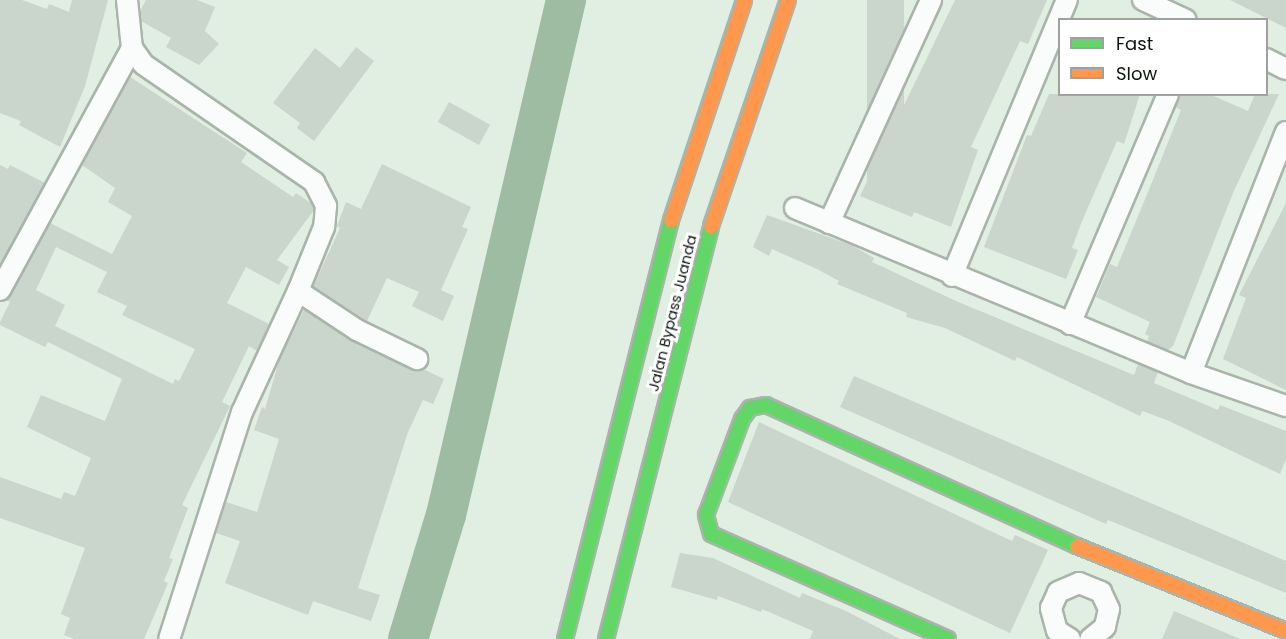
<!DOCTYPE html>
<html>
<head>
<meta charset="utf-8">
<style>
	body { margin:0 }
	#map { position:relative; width:1286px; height:639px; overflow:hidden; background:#e1eee2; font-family:Poppins,sans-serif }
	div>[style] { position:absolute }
	.river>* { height:40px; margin:-20px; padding:0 20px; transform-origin:20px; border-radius:20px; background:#9ebca1 }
	.building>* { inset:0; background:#cad5cb; transform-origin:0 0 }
	.roads { filter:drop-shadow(2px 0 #a9b4aa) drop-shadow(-2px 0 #a9b4aa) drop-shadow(0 2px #a9b4aa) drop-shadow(0 -2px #a9b4aa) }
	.street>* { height:20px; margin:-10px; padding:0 10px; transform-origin:10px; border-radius:10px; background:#fafcfb }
	.fast>* { height:14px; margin:-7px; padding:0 7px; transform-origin:7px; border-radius:7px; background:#63d668 }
	.slow>* { height:14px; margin:-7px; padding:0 7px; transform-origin:7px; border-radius:7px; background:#ff974d }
	span { translate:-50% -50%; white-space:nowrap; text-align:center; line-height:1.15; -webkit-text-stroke:6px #fff; paint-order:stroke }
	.street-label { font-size:15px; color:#0d150e }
	.legend { position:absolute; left:1058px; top:18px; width:210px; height:78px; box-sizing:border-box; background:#fff; border:2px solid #9ea19f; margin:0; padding:8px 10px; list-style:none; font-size:18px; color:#0d150e }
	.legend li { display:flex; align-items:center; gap:12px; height:30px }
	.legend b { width:30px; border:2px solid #9ea19f }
</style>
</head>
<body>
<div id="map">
	<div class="river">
		<div style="left:408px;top:639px;width:130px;rotate:-73deg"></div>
		<div style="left:446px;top:515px;width:529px;rotate:-76.88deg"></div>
	</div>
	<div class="building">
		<div style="clip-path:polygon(0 0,22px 0,47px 9px,49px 4px,69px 12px,72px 0,108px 0,85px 86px,60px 147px,19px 125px,21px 121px,0 113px)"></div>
		<div style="clip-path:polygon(146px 0,197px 0,215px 7px,205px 31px,219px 44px,199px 65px,166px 47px,171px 38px,141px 21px,140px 11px)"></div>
		<div style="left:867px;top:0;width:37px;height:187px"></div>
		<div style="clip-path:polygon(955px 0,1047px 0,1028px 44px,1020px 41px,971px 147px,978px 150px,951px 227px,914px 212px,912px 217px,860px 196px)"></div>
		<div style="clip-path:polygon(1230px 0,1286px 0,1286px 28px)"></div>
		<div style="clip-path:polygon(356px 47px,374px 61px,314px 141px,297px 128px,300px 123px,273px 103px,315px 48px,340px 68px)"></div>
		<div style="clip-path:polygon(evenodd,130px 77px,247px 153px,241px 162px,293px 197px,296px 193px,311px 203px,314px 210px,277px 260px,289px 267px,279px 285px,246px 267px,227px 303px,269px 324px,257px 351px,249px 346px,222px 402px,230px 406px,182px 505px,188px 508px,169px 558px,173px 559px,164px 581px,168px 583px,144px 639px,75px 639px,64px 635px,70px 618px,61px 614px,85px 548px,0 518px,0 477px,61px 499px,64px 492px,75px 496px,91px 458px,27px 427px,41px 395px,105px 421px,122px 379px,48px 342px,45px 347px,0 325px,0 322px,10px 302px,7px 300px,50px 223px,112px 254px,132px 216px,108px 202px,115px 188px,82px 165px,130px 77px,56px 247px,107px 272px,97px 292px,127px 306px,122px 315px,195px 349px,179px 381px,175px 379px,173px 384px,55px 326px,65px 305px,36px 290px,56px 247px)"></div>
		<div style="clip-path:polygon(1049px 94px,1140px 94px,1124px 144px,1117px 141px,1082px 221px,1072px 248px,1078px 250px,1066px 279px,984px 247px,1027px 135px,1031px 136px)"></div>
		<div style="clip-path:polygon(1180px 94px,1209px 94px,1248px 111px,1255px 94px,1279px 94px,1233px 193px,1173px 346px,1168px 350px,1147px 342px,1149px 336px,1145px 334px,1150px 322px,1096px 297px,1110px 264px,1117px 267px,1148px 192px,1181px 110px,1175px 107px)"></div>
		<div style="left:449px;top:102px;width:47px;height:23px;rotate:29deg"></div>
		<div style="clip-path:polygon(382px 164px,471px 207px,462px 227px,468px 229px,441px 290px,454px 296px,443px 321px,412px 306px,419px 292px,387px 278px,367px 321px,313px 287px,340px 228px,337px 226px,346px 202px,361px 209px)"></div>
		<div style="clip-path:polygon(0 165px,8px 169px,10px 165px,45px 183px,0 265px)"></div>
		<div style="clip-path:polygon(1286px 203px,1286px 390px,1223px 359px,1246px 298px,1239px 295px)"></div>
		<div style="clip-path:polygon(767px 215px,851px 245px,874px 258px,872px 262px,956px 301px,1134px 375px,1138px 364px,1158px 372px,1154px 383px,1218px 410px,1220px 405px,1286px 431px,1286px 459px,1280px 474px,1167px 420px,1142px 411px,1140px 416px,1017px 357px,1015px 361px,945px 328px,906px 317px,907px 313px,837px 284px,839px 281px,817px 269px,772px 249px,769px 256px,753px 247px)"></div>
		<div style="clip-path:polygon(304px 310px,352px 341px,412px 370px,423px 369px,444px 379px,433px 404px,423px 400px,408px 432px,358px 588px,380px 595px,371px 621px,313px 601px,308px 615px,225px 583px,240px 541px,216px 533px,226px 502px,257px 512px,279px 439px,254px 430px,262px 407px,265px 409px,279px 361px)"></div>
		<div style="clip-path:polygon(854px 376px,1286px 561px,1286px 593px,1108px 520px,1106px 524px,840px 407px)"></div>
		<div style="clip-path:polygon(759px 422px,1012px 541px,1015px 535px,1048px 550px,1010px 633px,728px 502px)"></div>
		<div style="clip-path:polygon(680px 553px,713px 558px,800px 598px,802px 593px,846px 611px,900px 639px,810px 639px,813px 631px,762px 609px,761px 612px,718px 596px,717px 600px,671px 587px)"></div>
		<div style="clip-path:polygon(1174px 611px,1240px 639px,1162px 639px)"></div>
	</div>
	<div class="roads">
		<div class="street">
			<div style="left:127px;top:0;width:48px;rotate:84.1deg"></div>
			<div style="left:132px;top:48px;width:19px;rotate:55deg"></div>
			<div style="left:143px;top:64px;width:208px;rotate:34.6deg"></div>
			<div style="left:314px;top:182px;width:27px;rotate:63deg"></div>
			<div style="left:326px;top:206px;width:21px;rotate:95deg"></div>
			<div style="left:324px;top:227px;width:69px;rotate:112.1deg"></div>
			<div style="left:298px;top:291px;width:133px;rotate:114.8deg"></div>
			<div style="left:242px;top:412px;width:238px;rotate:107.8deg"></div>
			<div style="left:1143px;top:0;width:47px;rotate:24.9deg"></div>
			<div style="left:1266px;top:59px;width:22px;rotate:27deg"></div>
			<div style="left:795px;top:208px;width:429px;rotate:22.6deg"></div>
			<div style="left:1191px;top:373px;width:101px;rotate:19.2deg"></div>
			<div style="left:829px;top:223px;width:245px;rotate:-65.4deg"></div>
			<div style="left:952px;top:276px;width:299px;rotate:-67.4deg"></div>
			<div style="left:0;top:290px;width:276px;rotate:-61.4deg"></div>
			<div style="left:298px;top:291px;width:71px;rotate:33.5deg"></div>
			<div style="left:357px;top:330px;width:67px;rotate:25.8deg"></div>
			<div style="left:1070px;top:324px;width:250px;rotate:-66.9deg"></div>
			<div style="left:1191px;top:373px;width:259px;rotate:-68.5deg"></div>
			<div style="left:1070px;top:639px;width:15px;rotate:-148deg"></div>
			<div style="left:1057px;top:631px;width:24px;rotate:-105deg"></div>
			<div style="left:1051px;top:608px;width:17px;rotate:-66deg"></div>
			<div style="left:1058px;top:592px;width:23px;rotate:-23deg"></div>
			<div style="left:1079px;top:583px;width:24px;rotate:22deg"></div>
			<div style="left:1101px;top:592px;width:19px;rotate:65deg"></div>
			<div style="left:1109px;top:609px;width:18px;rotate:103deg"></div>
			<div style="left:1105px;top:627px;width:19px;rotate:141deg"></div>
		</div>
		<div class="fast">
			<div style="left:565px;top:639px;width:432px;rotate:-75.8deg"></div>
			<div style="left:606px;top:639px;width:426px;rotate:-75.7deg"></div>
			<div style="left:948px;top:639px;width:259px;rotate:-156.1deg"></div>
			<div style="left:711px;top:534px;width:20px;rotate:-105deg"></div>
			<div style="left:706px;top:515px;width:103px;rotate:-69.4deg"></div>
			<div style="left:742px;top:419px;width:14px;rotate:-54deg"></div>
			<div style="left:750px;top:408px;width:16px;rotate:-11deg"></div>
			<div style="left:766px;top:405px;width:341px;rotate:24.4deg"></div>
		</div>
		<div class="slow">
			<div style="left:671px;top:220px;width:232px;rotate:-71.6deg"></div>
			<div style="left:711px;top:226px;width:239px;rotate:-71.2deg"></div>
			<div style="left:1077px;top:546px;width:226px;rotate:22.1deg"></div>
		</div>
	</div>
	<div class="street-label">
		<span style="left:672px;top:313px;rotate:-76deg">Jalan Bypass Juanda</span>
	</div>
	<ul class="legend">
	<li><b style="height:8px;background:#63d668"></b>Fast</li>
	<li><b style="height:8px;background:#ff974d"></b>Slow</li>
	</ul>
</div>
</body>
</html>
